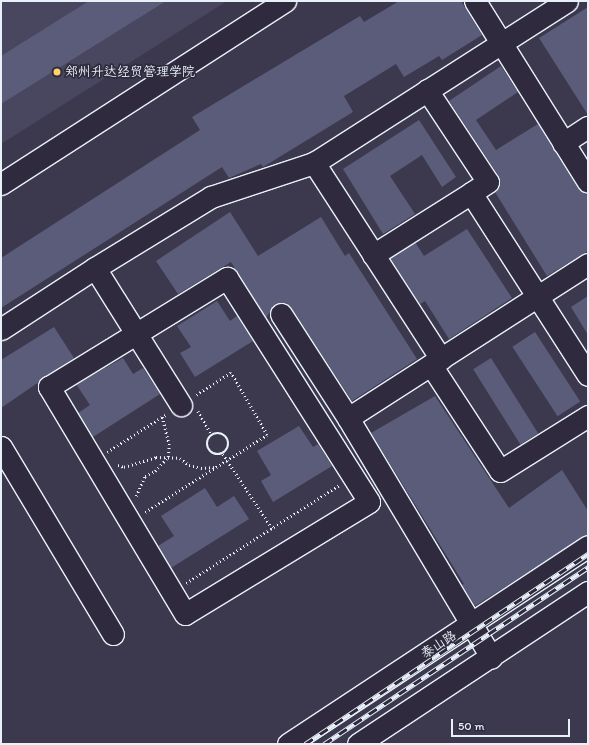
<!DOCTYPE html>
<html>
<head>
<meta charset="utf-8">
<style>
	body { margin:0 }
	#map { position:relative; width:589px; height:745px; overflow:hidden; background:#3c394f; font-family:Itim,"LXGW WenKai TC",sans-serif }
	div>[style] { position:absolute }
	.built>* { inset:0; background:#48475f }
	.building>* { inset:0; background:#5b5c7a; transform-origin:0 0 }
	.path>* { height:2.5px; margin-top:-1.25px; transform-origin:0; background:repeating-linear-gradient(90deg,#e8f1f8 0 1px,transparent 0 4px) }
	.path>.ring { margin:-1.25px; padding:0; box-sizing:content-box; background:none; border:2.5px solid #e8f1f8; border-radius:50% }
	.roads { filter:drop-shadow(1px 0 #e8f1f8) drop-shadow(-1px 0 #e8f1f8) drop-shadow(0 1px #e8f1f8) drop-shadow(0 -1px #e8f1f8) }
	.minor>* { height:21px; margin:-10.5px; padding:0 10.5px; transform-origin:10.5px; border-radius:10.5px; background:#2f2a3d }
	.rail>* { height:4.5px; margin-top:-2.25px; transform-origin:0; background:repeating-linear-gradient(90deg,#2f2a3d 0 9px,#e8f1f8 0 18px); box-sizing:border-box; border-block:1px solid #e8f1f8 }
	.dots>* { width:11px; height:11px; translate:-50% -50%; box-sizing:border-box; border:2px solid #2f2a3d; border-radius:50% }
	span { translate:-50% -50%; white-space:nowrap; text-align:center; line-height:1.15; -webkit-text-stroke:3.5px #2f2a3d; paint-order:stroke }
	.poi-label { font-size:13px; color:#e8f1f8 }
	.left { translate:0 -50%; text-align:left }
	.street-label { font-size:13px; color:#e8f1f8 }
	.frame { position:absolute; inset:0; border:2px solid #e8f1f8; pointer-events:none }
	.scale { position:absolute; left:451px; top:719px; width:119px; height:18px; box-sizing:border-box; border:2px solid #e8f1f8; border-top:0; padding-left:5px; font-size:12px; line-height:14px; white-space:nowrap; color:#e8f1f8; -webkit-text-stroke:3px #2f2a3d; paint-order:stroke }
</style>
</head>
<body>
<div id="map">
	<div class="built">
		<div style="clip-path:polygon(1px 1px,227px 1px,1px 144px)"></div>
	</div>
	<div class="building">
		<div style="clip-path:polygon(89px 1px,166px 1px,1px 104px,1px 56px)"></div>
		<div style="clip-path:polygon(399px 1px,461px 1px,482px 35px,442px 60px,439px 56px,404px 77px,396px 64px,344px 96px,353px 112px,263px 167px,261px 164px,229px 178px,222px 167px,1px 308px,1px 258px,200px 130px,192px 117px,360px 16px,364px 22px)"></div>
		<div style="clip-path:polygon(588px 7px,588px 115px,539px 38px)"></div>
		<div style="clip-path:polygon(501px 66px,518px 92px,476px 120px,496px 150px,538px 124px,578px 188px,588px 196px,588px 251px,547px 276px,495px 192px,498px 190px,500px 182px,498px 175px,449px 101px)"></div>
		<div style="clip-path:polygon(419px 120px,456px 177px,442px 187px,422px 155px,390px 176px,415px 214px,383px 234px,343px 169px)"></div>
		<div style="clip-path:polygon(230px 212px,258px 256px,321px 217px,345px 256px,349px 253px,417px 359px,352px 401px,291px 308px,286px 303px,275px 304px,266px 318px,231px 262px,178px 294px,156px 261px)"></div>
		<div style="clip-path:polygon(467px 229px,512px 298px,449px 339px,425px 301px,420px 304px,390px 258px,415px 242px,424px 256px)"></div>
		<div style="clip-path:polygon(588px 296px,588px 335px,571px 307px)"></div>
		<div style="clip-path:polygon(217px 301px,230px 321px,237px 316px,253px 341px,195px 377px,180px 353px,191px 347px,177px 326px)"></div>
		<div style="clip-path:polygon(54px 327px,74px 358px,1px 408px,1px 360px)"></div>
		<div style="left:535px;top:332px;width:83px;height:27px;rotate:57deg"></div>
		<div style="clip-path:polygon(123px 358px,133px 374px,143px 368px,160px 394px,93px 437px,78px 413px,90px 405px,76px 384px)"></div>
		<div style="left:491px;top:358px;width:89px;height:21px;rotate:58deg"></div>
		<div style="clip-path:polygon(435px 396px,509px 508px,562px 470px,588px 511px,588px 534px,475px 606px,462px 585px,464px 584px,371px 433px)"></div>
		<div style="clip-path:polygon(299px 426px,313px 447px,318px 444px,332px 466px,273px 502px,261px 481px,271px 475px,257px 451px)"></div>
		<div style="clip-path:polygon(205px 488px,217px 507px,234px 496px,249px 519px,171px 568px,158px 546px,174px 536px,161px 516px)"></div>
	</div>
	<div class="path">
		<div style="left:198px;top:411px;width:28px;rotate:60deg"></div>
		<div class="ring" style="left:207px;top:433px;width:19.5px;height:19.5px"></div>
		<div style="left:107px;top:452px;width:69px;rotate:-32.5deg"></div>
		<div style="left:223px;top:454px;width:89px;rotate:56.5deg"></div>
		<div style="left:118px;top:465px;width:6px;rotate:18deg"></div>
		<div style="left:124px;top:467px;width:34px;rotate:-17deg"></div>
		<div style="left:156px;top:457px;width:24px;rotate:2deg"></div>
		<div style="left:180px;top:458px;width:11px;rotate:38deg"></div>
		<div style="left:189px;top:465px;width:12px;rotate:14deg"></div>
		<div style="left:201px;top:468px;width:15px;rotate:-4deg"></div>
		<div style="left:136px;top:496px;width:22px;rotate:-66deg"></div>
		<div style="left:145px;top:476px;width:11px;rotate:-27deg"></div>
		<div style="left:155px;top:471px;width:19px;rotate:-47deg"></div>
		<div style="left:168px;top:457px;width:12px;rotate:-85deg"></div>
		<div style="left:169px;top:445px;width:29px;rotate:-104deg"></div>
		<div style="left:145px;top:512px;width:144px;rotate:-32.3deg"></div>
		<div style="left:267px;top:435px;width:72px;rotate:-120.1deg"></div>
		<div style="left:231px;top:373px;width:43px;rotate:147.4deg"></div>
		<div style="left:186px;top:583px;width:182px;rotate:-32.6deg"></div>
	</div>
	<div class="roads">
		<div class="minor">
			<div style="left:475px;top:1px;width:213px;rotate:58deg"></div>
			<div style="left:427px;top:90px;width:110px;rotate:56.5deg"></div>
			<div style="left:488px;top:182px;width:20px;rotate:147deg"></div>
			<div style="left:563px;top:143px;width:30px;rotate:-33deg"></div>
			<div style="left:1px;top:184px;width:338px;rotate:-32.8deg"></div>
			<div style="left:373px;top:255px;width:116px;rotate:-32.3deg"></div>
			<div style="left:471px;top:193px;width:216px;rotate:57.3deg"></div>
			<div style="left:95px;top:268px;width:162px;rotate:57.9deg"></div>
			<div style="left:227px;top:278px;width:265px;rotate:57.6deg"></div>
			<div style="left:369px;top:502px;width:215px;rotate:148.7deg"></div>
			<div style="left:185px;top:614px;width:265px;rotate:-120.9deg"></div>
			<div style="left:49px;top:387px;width:209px;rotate:-31.5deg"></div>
			<div style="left:281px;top:314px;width:124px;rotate:57.2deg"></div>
			<div style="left:348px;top:418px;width:279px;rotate:59.1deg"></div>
			<div style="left:1px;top:329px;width:112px;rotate:-33deg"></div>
			<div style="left:95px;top:268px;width:136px;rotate:-31.5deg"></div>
			<div style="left:211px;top:197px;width:108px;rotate:-18.3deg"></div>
			<div style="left:441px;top:359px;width:234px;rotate:-122.9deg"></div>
			<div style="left:314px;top:163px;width:300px;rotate:-32.6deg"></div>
			<div style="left:431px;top:365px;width:126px;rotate:56.9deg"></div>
			<div style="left:500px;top:471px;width:104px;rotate:-32deg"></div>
			<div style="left:348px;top:418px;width:285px;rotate:-32.7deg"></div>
			<div style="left:1px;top:447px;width:218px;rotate:59.1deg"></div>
			<div style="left:288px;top:744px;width:359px;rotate:-33.4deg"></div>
			<div style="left:358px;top:744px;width:276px;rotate:-33.5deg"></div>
		</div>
	</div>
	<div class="rail">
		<div style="left:305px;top:744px;width:341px;rotate:-33.9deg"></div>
		<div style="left:324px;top:744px;width:318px;rotate:-33.8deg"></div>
	</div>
	<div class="dots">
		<div style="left:57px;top:72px;background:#ffd166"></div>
	</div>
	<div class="poi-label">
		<span class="left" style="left:65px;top:72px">郑州升达经贸管理学院</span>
	</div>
	<div class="street-label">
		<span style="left:439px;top:645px;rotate:-33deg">泰山路</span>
	</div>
	<div class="frame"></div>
	<div class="scale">50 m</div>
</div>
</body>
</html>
